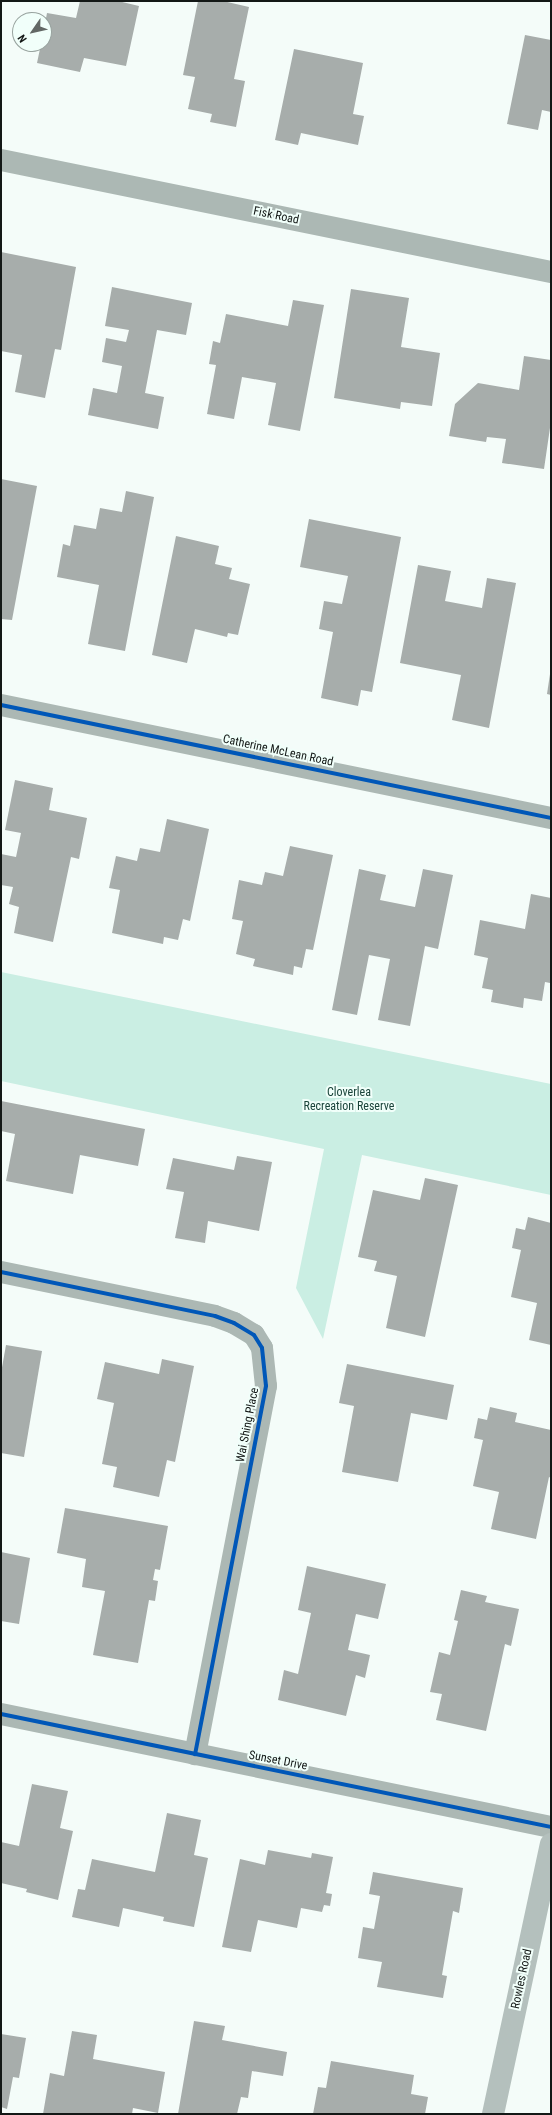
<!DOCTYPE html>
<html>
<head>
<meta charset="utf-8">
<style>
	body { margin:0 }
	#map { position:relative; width:552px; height:2115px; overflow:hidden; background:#f4fcf9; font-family:"Roboto Condensed",sans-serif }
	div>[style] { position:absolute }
	.green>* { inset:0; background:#caeee3 }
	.building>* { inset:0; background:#a7adab }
	.street>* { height:22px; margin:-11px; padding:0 11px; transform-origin:11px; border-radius:11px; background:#acb8b4 }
	.secondary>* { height:22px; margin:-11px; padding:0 11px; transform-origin:11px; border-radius:11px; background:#b4c0bd }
	.cycleway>* { height:4px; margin:-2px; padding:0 2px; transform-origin:2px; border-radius:2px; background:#0057b8 }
	span { translate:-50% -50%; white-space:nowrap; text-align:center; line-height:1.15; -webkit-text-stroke:4px #f1fffa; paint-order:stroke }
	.street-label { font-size:12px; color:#131816 }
	.park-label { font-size:12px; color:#1a443a }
	.frame { position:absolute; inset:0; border:2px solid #131816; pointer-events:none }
	.north { position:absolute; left:12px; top:12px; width:40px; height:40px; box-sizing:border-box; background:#f1fffa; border:1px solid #98a39f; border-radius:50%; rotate:236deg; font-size:11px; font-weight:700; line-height:16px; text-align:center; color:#131816 }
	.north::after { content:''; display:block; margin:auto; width:14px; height:18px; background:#626865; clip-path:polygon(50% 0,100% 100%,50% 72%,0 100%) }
</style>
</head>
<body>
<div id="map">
	<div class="green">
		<div style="clip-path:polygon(1px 972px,551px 1084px,551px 1195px,362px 1155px,323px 1339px,296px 1288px,324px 1149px,1px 1081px)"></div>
	</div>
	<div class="building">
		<div style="clip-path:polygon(80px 1px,118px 1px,139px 6px,126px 66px,84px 58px,80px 72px,37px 63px,41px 44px,44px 44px,44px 29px,47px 13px,76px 18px)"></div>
		<div style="clip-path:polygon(198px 1px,223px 1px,249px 7px,234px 79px,245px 81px,236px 127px,210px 122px,212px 114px,188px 109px,195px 77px,183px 75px)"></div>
		<div style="clip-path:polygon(525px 35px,551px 40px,551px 112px,542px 110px,538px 130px,507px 124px)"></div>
		<div style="clip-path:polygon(294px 49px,363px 63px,353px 114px,364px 116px,358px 145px,301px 133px,298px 145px,275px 140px)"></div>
		<div style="clip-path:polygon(1px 252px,76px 267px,61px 350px,55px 349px,45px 398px,15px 392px,22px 355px,1px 351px)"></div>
		<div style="clip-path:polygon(112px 287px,192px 303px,186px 335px,157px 330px,145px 393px,164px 397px,158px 429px,88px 415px,93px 388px,117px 393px,122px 366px,102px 362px,106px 338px,126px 342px,129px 330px,105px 326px)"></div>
		<div style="clip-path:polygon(351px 289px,409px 298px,401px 347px,440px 353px,432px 406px,401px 402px,400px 409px,334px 398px)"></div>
		<div style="clip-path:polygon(293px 300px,324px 305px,300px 431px,268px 425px,276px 383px,242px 377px,234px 419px,207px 414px,216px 365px,209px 364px,213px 341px,220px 343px,226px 314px,288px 326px)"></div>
		<div style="clip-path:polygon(524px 356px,551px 360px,551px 421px,544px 469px,502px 463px,506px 439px,487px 437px,486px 442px,449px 436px,455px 404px,478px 383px,519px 390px)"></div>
		<div style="clip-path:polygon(1px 479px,37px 486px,12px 620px,1px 619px)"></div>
		<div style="clip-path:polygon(126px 491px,154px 497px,125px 651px,88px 644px,99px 585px,57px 577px,63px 544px,70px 546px,74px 525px,96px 529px,100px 508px,122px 512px)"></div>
		<div style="clip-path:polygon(309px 519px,401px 537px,372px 692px,361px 690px,358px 706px,321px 698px,333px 632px,319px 629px,324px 601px,342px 604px,348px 576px,300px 567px)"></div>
		<div style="clip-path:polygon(176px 536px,219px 546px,215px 564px,232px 568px,229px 579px,250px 584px,238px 635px,228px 633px,227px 637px,195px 629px,187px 663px,152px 655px)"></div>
		<div style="clip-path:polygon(418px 565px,451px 571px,445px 601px,482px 608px,487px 578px,516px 583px,489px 728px,452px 720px,461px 675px,400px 663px)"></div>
		<div style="clip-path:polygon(550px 674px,551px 674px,551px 695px,547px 694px)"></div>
		<div style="clip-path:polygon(15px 780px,53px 788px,49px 810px,87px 818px,79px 859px,71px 857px,53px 942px,14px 933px,19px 907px,9px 904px,13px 887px,1px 885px,1px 854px,16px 857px,21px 833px,5px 830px)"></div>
		<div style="clip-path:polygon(167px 819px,209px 829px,190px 921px,183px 919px,178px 940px,164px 937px,163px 944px,112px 933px,120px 890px,109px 888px,116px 856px,137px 861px,140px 848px,160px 852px)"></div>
		<div style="clip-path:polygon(290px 846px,333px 855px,313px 950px,306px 949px,302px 968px,294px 966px,293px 975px,253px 966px,255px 959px,236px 954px,243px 921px,232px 919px,239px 880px,262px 885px,265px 872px,283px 876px)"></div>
		<div style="clip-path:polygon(359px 869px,386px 875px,380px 900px,415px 907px,423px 869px,453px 875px,438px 949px,425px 946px,410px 1026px,378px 1020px,390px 959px,369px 955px,357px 1015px,332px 1010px)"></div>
		<div style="clip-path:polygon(531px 894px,551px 898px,550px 983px,545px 982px,542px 1001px,524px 998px,523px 1008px,491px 1002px,493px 990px,482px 988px,488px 958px,474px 955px,480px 920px,525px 929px)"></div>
		<div style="clip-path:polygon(1px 1101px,145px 1129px,138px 1166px,80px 1155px,73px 1194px,6px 1181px,15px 1134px,1px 1131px)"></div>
		<div style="clip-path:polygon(237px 1156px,272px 1162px,259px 1231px,208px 1221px,205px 1243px,175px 1238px,184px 1192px,166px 1189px,173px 1158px,234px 1170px)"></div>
		<div style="clip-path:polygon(425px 1178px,458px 1185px,425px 1337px,386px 1328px,397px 1276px,374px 1271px,377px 1261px,358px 1257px,373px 1190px,420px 1200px)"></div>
		<div style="clip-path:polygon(528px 1217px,551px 1223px,551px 1345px,529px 1340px,537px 1303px,511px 1297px,521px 1250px,512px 1248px,516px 1228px,525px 1230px)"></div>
		<div style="clip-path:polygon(6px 1345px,42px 1351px,24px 1457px,1px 1453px,1px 1373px)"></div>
		<div style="clip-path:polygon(162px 1359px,194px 1366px,175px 1462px,167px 1460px,159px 1497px,113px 1487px,117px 1467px,102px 1464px,114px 1403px,97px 1399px,105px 1362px,159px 1374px)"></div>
		<div style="clip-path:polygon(347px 1364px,454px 1385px,447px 1420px,411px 1413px,398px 1482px,342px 1472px,354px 1406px,339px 1403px)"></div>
		<div style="clip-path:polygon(490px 1407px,517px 1413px,515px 1422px,551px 1430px,551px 1478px,549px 1477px,536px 1539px,491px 1529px,499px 1492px,473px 1486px,483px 1440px,474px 1438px,478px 1418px,487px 1420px)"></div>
		<div style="clip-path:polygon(65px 1508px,168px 1526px,160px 1570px,155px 1569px,153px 1580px,158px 1581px,155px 1601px,149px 1600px,138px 1663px,93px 1655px,105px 1591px,82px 1587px,86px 1559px,57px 1553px)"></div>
		<div style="clip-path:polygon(1px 1552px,30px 1558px,19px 1624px,1px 1621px)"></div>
		<div style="clip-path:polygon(307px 1566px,386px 1584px,378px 1619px,356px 1614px,348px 1650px,370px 1655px,365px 1678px,356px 1675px,346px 1716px,278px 1700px,284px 1670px,298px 1674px,311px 1613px,298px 1610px)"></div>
		<div style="clip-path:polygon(461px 1590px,487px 1596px,485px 1602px,519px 1609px,511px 1646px,505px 1644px,486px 1731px,436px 1720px,442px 1694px,430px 1692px,439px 1652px,450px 1655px,458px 1621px,454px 1620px)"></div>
		<div style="clip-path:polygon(32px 1784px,68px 1791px,60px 1828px,73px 1831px,58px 1900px,26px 1892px,27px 1889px,1px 1883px,1px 1842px,19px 1846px)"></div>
		<div style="clip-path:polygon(167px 1813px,201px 1820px,194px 1855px,208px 1858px,194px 1927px,163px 1921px,164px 1917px,123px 1908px,119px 1927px,72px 1917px,78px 1889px,85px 1890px,92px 1859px,155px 1872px)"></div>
		<div style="clip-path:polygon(268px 1850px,311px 1858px,312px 1853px,333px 1857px,326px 1893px,332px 1894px,330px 1906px,324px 1905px,322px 1912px,301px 1908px,297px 1928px,258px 1920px,251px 1952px,222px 1947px,240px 1859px,265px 1865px)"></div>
		<div style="clip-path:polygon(373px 1872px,463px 1888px,459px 1913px,453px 1911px,442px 1975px,447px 1976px,443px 1998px,377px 1987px,382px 1962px,358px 1958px,363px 1927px,374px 1929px,380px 1896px,369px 1894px)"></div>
		<div style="clip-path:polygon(194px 2021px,225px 2026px,222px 2040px,287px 2052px,283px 2076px,252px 2071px,248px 2098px,241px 2097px,237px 2114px,178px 2114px)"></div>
		<div style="clip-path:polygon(72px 2031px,97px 2035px,93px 2059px,165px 2072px,158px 2113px,133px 2108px,132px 2114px,43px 2114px,50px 2073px,64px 2076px)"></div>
		<div style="clip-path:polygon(1px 2034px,26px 2038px,19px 2078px,13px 2077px,7px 2109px,1px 2107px)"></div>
		<div style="clip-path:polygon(331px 2061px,414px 2075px,411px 2094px,428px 2097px,425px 2114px,313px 2114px,318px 2087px,326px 2088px)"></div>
	</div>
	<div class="street">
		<div style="left:1px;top:160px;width:561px;rotate:11.51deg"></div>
		<div style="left:1px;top:705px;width:561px;rotate:11.61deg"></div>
		<div style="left:1px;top:1272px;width:218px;rotate:11.6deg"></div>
		<div style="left:215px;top:1316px;width:20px;rotate:20deg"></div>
		<div style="left:234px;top:1323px;width:23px;rotate:31deg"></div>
		<div style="left:254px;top:1335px;width:15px;rotate:58deg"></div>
		<div style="left:262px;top:1348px;width:38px;rotate:84deg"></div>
		<div style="left:266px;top:1386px;width:375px;rotate:100.9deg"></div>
		<div style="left:1px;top:1714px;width:561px;rotate:11.61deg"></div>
	</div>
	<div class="secondary">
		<div style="left:493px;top:2114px;width:276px;rotate:-77.9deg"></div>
	</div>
	<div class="cycleway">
		<div style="left:1px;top:705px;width:561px;rotate:11.61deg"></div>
		<div style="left:1px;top:1272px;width:218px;rotate:11.6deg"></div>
		<div style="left:215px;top:1316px;width:20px;rotate:20deg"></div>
		<div style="left:234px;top:1323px;width:23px;rotate:31deg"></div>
		<div style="left:254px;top:1335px;width:15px;rotate:58deg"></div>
		<div style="left:262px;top:1348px;width:38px;rotate:84deg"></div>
		<div style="left:266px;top:1386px;width:375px;rotate:100.9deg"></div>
		<div style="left:1px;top:1714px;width:561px;rotate:11.61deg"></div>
	</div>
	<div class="street-label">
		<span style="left:276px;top:216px;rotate:12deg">Fisk Road</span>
		<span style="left:278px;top:751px;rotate:12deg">Catherine McLean Road</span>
		<span style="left:248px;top:1425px;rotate:-79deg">Wai Shing Place</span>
		<span style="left:278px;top:1761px;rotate:11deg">Sunset Drive</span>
		<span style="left:522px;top:1979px;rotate:-78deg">Rowles Road</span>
	</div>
	<div class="park-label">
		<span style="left:349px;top:1100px">Cloverlea<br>Recreation Reserve</span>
	</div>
	<div class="frame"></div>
	<div class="north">N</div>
</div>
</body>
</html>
